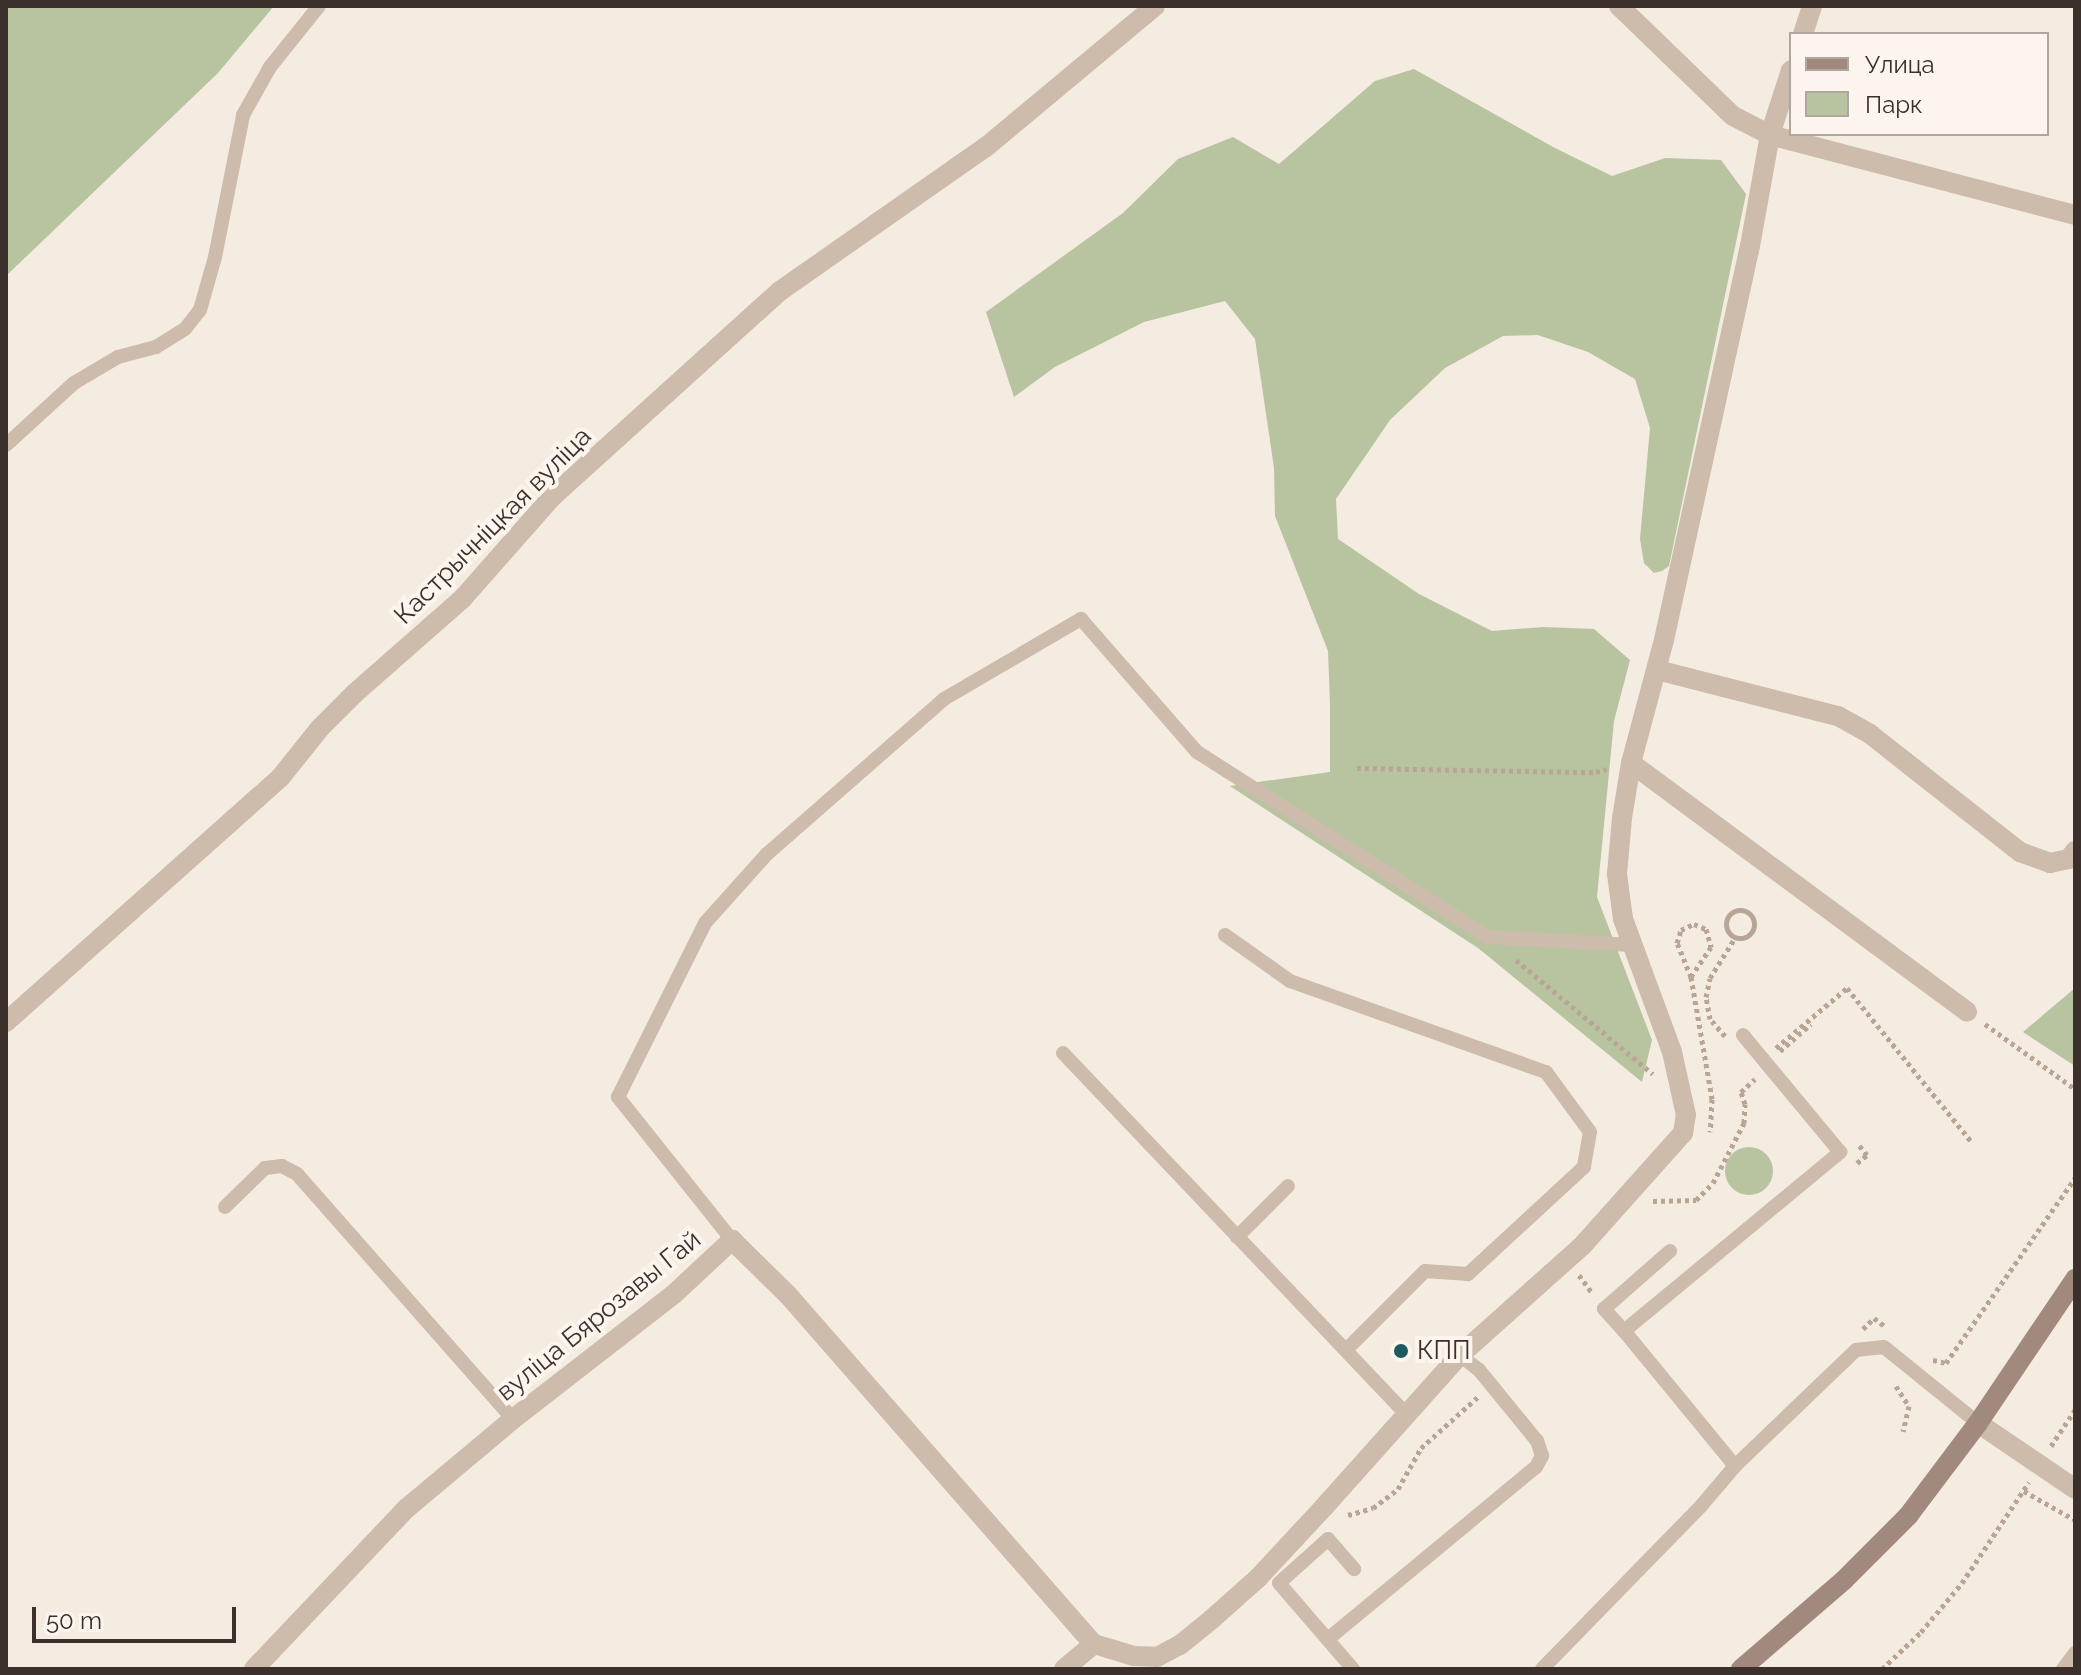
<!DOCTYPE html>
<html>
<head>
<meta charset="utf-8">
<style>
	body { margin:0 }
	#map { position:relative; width:2081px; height:1675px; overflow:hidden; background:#f4ebe1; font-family:Raleway,sans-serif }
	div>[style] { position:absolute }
	.green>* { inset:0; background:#b8c4a0 }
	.round { border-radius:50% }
	.path>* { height:5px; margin-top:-2.5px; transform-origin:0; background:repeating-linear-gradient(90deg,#b9a596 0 4px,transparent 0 8px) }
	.path>.ring { margin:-2.5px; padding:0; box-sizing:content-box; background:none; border:5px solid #b9a596; border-radius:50% }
	.service>* { height:14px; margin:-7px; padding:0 7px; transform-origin:7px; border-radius:7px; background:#cdbbac }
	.minor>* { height:20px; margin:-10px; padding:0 10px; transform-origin:10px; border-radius:10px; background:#cdbbac }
	.secondary>* { height:20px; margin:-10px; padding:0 10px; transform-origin:10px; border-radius:10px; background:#a18a7d }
	.dots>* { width:22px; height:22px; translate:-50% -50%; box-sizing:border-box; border:4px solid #fbf5ee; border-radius:50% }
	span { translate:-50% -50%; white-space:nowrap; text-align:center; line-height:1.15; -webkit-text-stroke:8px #fbf5ee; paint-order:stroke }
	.street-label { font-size:26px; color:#3b302b }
	.poi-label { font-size:26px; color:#3b302b }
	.left { translate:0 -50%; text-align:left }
	.frame { position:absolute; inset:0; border:8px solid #3b302b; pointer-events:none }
	.legend { position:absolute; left:1789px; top:32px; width:260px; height:104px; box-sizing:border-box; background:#fbf5ee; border:2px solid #aea6a0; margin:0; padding:10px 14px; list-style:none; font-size:24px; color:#3b302b }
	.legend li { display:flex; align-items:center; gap:16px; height:40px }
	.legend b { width:40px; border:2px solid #aea6a0 }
	.scale { position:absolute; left:32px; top:1607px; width:204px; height:36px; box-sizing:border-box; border:4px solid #3b302b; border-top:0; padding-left:10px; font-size:24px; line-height:28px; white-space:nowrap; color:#3b302b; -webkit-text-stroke:6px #fbf5ee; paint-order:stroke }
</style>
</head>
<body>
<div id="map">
	<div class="green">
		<div style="clip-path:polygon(6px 6px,274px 6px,218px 73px,6px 276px)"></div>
		<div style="clip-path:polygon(1414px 69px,1555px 148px,1612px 176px,1665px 158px,1721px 160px,1746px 194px,1669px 566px,1662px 571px,1654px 573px,1644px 563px,1640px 539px,1650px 428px,1635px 379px,1588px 352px,1538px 335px,1503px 336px,1445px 368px,1390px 420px,1336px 499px,1338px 539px,1419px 594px,1492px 631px,1543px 627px,1594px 629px,1630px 660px,1614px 721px,1597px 897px,1652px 1040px,1642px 1082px,1478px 948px,1230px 786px,1330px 772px,1330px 704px,1328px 651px,1275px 516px,1274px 468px,1255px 339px,1225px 301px,1144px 322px,1055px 367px,1014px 397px,986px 312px,1123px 213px,1178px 159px,1233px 137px,1279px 164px,1375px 81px)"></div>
		<div style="clip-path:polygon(2075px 988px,2075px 1066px,2023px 1032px)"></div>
		<div class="round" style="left:1725px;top:1147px;width:48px;height:48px"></div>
	</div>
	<div class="path">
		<div style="left:1357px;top:768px;width:239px;rotate:1deg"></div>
		<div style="left:1596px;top:772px;width:11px;rotate:-15deg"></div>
		<div class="ring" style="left:1726px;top:910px;width:23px;height:23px"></div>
		<div style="left:1516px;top:960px;width:178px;rotate:39.8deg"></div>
		<div style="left:1691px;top:977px;width:37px;rotate:-112deg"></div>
		<div style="left:1677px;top:943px;width:14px;rotate:-73deg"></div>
		<div style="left:1681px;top:930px;width:14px;rotate:-25deg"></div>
		<div style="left:1694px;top:924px;width:13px;rotate:23deg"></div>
		<div style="left:1706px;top:929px;width:19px;rotate:74deg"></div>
		<div style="left:1711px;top:947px;width:36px;rotate:124deg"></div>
		<div style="left:1691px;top:977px;width:124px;rotate:80.2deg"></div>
		<div style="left:1712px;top:1099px;width:33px;rotate:93deg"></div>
		<div style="left:1985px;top:1024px;width:111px;rotate:35.8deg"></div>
		<div style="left:1725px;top:1036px;width:23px;rotate:-131deg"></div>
		<div style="left:1710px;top:1019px;width:22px;rotate:-100deg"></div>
		<div style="left:1706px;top:997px;width:19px;rotate:-78deg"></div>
		<div style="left:1710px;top:978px;width:47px;rotate:-58deg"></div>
		<div style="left:1776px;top:1048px;width:93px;rotate:-40.2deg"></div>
		<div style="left:1847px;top:988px;width:197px;rotate:51deg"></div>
		<div style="left:1780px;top:1051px;width:41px;rotate:-41.1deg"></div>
		<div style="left:1857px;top:1163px;width:13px;rotate:-39deg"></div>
		<div style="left:1867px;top:1155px;width:14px;rotate:-129deg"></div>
		<div style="left:1653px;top:1201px;width:43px;rotate:-1.3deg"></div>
		<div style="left:1696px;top:1200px;width:24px;rotate:-45deg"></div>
		<div style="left:1713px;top:1183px;width:68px;rotate:-62.7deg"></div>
		<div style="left:1744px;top:1123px;width:19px;rotate:-87deg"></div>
		<div style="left:1745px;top:1104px;width:13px;rotate:-108deg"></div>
		<div style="left:1741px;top:1092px;width:19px;rotate:-43deg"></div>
		<div style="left:1579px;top:1275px;width:22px;rotate:54deg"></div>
		<div style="left:1863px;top:1329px;width:16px;rotate:-45deg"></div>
		<div style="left:1874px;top:1318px;width:15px;rotate:37deg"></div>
		<div style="left:1933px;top:1360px;width:13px;rotate:13deg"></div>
		<div style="left:1946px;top:1363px;width:226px;rotate:-55.1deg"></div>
		<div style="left:1896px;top:1386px;width:24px;rotate:57deg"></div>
		<div style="left:1909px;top:1406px;width:26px;rotate:103deg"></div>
		<div style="left:2051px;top:1446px;width:43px;rotate:-56.3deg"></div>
		<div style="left:2024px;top:1491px;width:59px;rotate:29.6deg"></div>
		<div style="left:1348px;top:1515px;width:26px;rotate:-16deg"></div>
		<div style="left:1373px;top:1508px;width:31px;rotate:-37deg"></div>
		<div style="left:1398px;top:1489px;width:47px;rotate:-60.7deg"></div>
		<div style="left:1421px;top:1448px;width:78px;rotate:-41.9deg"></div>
		<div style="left:1882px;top:1669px;width:54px;rotate:-43.5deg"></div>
		<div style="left:1921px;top:1632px;width:64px;rotate:-50.1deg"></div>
		<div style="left:1962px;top:1583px;width:121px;rotate:-56.4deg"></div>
	</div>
	<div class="service">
		<div style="left:6px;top:445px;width:92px;rotate:-42.4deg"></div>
		<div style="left:74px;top:383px;width:51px;rotate:-30.6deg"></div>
		<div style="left:118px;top:357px;width:39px;rotate:-15deg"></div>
		<div style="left:156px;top:347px;width:34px;rotate:-32deg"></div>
		<div style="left:185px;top:329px;width:24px;rotate:-52deg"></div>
		<div style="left:200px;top:310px;width:55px;rotate:-74.2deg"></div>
		<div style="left:215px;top:257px;width:145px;rotate:-78.8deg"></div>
		<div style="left:243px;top:115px;width:55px;rotate:-60.6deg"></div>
		<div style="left:270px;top:67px;width:78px;rotate:-51.2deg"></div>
		<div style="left:1225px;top:935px;width:80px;rotate:35.3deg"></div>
		<div style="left:1290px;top:981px;width:272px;rotate:19.6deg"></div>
		<div style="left:1546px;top:1072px;width:74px;rotate:53.7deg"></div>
		<div style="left:1590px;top:1132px;width:36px;rotate:100deg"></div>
		<div style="left:1584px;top:1167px;width:158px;rotate:137.3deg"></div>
		<div style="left:1468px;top:1274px;width:43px;rotate:-176deg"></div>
		<div style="left:1425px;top:1271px;width:110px;rotate:135deg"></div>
		<div style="left:1063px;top:1053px;width:501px;rotate:46.46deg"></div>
		<div style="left:225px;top:1207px;width:56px;rotate:-44.3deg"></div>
		<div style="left:265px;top:1168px;width:17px;rotate:-7deg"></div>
		<div style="left:282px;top:1166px;width:17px;rotate:28deg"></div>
		<div style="left:297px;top:1174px;width:327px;rotate:48.6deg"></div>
		<div style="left:1237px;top:1237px;width:72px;rotate:-45deg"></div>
		<div style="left:732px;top:1240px;width:183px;rotate:-128.6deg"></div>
		<div style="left:618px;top:1097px;width:195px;rotate:-63.4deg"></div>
		<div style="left:705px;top:923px;width:93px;rotate:-48.1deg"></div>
		<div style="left:767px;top:854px;width:235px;rotate:-41.2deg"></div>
		<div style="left:944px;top:699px;width:159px;rotate:-30.3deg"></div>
		<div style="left:1081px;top:619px;width:176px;rotate:48.9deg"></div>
		<div style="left:1197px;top:752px;width:344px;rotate:32.5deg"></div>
		<div style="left:1487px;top:937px;width:145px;rotate:3.2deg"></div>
		<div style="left:1624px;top:1331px;width:30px;rotate:-132deg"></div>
		<div style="left:1604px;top:1309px;width:88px;rotate:-41.3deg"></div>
		<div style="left:1735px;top:1466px;width:175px;rotate:-129.4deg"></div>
		<div style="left:1624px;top:1331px;width:281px;rotate:-39.6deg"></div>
		<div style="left:1840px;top:1152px;width:152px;rotate:-129.7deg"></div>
		<div style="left:1328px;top:1639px;width:270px;rotate:-39.6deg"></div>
		<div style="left:1536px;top:1467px;width:13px;rotate:-61deg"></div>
		<div style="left:1542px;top:1456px;width:16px;rotate:-108deg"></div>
		<div style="left:1537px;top:1441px;width:92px;rotate:-129.2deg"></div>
		<div style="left:1479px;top:1370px;width:24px;rotate:-142deg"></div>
		<div style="left:1353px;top:1669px;width:113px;rotate:-130.7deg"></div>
		<div style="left:1279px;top:1583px;width:66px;rotate:-41.9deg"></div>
		<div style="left:1328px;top:1539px;width:40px;rotate:49deg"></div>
		<div style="left:1542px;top:1669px;width:228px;rotate:-45.7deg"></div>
		<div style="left:1701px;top:1506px;width:52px;rotate:-49.6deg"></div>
		<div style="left:1735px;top:1466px;width:168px;rotate:-43.8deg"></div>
		<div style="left:1856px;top:1350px;width:28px;rotate:-6deg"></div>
		<div style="left:1884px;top:1347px;width:121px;rotate:39deg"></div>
		<div style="left:2063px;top:1669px;width:20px;rotate:-53deg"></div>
	</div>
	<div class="minor">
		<div style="left:1619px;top:6px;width:158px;rotate:44deg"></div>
		<div style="left:1733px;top:116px;width:42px;rotate:27.2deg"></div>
		<div style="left:1770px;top:135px;width:315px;rotate:14.7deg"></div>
		<div style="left:1803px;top:34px;width:29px;rotate:-72deg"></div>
		<div style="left:1657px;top:670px;width:187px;rotate:14.3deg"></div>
		<div style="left:1838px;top:716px;width:37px;rotate:29deg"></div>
		<div style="left:1870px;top:734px;width:191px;rotate:38.2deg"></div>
		<div style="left:2020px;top:852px;width:32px;rotate:20deg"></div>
		<div style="left:2050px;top:863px;width:19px;rotate:-12deg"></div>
		<div style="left:2069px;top:859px;width:10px;rotate:-53deg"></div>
		<div style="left:1631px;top:763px;width:418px;rotate:36.5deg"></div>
		<div style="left:6px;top:1022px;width:367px;rotate:-41.7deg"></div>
		<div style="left:280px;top:778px;width:64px;rotate:-51.3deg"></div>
		<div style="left:320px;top:728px;width:49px;rotate:-45deg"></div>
		<div style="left:355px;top:693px;width:144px;rotate:-41.3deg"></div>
		<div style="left:463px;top:598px;width:136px;rotate:-48.6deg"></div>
		<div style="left:553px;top:496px;width:306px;rotate:-42.1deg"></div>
		<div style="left:780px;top:291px;width:251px;rotate:-35deg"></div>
		<div style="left:986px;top:147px;width:220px;rotate:-39.8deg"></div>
		<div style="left:1978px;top:1423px;width:117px;rotate:34.2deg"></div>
		<div style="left:1094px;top:1644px;width:42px;rotate:16.7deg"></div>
		<div style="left:1134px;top:1656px;width:23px;rotate:2deg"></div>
		<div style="left:1157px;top:1657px;width:26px;rotate:-28deg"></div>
		<div style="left:1180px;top:1645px;width:41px;rotate:-39.1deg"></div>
		<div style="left:1212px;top:1619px;width:62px;rotate:-41.7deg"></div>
		<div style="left:1258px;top:1578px;width:97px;rotate:-47.1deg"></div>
		<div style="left:1324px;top:1507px;width:204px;rotate:-48.2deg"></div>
		<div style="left:1460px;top:1355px;width:164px;rotate:-41.8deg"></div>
		<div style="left:1582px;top:1246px;width:152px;rotate:-48.2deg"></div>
		<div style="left:1683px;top:1133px;width:18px;rotate:-81deg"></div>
		<div style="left:1686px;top:1115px;width:65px;rotate:-102.5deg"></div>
		<div style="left:1672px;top:1052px;width:142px;rotate:-110.2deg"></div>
		<div style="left:1623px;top:919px;width:45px;rotate:-97.6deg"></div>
		<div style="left:1617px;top:874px;width:56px;rotate:-84.9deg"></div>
		<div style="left:1622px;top:818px;width:56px;rotate:-80.7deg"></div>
		<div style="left:1631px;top:763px;width:127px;rotate:-75deg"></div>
		<div style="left:1664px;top:640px;width:403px;rotate:-77.7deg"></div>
		<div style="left:1750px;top:246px;width:113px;rotate:-79.8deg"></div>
		<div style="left:1770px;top:135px;width:68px;rotate:-72.1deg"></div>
		<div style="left:254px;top:1669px;width:222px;rotate:-46.5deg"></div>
		<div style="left:407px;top:1508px;width:138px;rotate:-40deg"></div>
		<div style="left:513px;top:1419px;width:202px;rotate:-37.8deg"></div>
		<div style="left:673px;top:1295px;width:81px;rotate:-43deg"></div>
		<div style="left:732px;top:1240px;width:78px;rotate:44.5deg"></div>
		<div style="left:788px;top:1295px;width:464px;rotate:48.8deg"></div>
		<div style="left:1064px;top:1669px;width:39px;rotate:-40deg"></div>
	</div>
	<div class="secondary">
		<div style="left:1741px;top:1669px;width:136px;rotate:-40.8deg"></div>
		<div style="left:1844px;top:1580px;width:91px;rotate:-45deg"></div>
		<div style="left:1908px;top:1516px;width:116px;rotate:-53deg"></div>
		<div style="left:1978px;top:1423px;width:174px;rotate:-56deg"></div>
	</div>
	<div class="dots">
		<div style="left:1401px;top:1351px;background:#1f5a5e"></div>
	</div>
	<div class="street-label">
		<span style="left:493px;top:526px;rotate:-45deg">Кастрычніцкая вуліца</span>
		<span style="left:599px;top:1316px;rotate:-39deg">вуліца Бярозавы Гай</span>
	</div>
	<div class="poi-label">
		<span class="left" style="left:1417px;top:1351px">КПП</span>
	</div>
	<div class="frame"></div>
	<ul class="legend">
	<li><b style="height:10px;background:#a18a7d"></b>Улица</li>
	<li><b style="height:22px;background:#b8c4a0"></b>Парк</li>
	</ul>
	<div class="scale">50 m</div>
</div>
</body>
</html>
